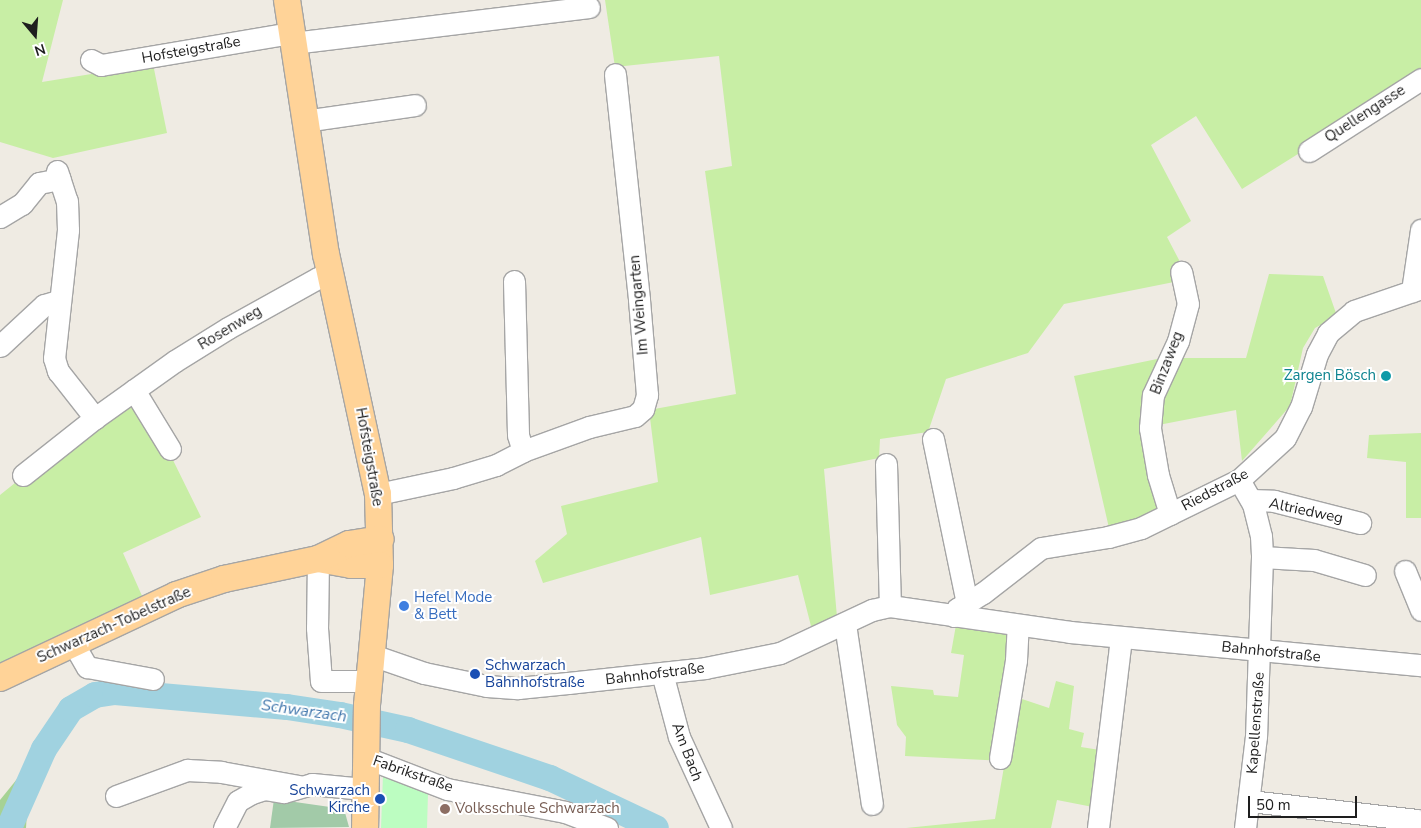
<!DOCTYPE html>
<html>
<head>
<meta charset="utf-8">
<style>
	body { margin:0 }
	#map { position:relative; width:1421px; height:828px; overflow:hidden; background:#efebe3; font-family:"Nunito Sans",sans-serif }
	div>[style] { position:absolute }
	.grass>* { inset:0; background:#c8eea5 }
	.forest>* { inset:0; background:#a6d294 }
	.cemetery>* { inset:0; background:#a2caa8 }
	.park>* { inset:0; background:#bcfdc1 }
	.river>* { height:26px; margin:-13px; padding:0 13px; transform-origin:13px; border-radius:13px; background:#a0d2e0 }
	.roads { filter:drop-shadow(1px 0 #a5a5a5) drop-shadow(-1px 0 #a5a5a5) drop-shadow(0 1px #a5a5a5) drop-shadow(0 -1px #a5a5a5) }
	.minor>* { height:21px; margin:-10.5px; padding:0 10.5px; transform-origin:10.5px; border-radius:10.5px; background:#fff }
	.major>* { height:26px; margin:-13px; padding:0 13px; transform-origin:13px; border-radius:13px; background:#ffd398 }
	.dots>* { width:14px; height:14px; translate:-50% -50%; box-sizing:border-box; border:2px solid #fff; border-radius:50% }
	span { translate:-50% -50%; white-space:nowrap; text-align:center; line-height:1.15; -webkit-text-stroke:4px #fff; paint-order:stroke }
	.street-label { font-size:15px; color:#1e1e1e }
	.culture-label { font-size:15px; color:#0d838f }
	.right { translate:-100% -50%; text-align:right }
	.shop-label { font-size:15px; color:#366cbe }
	.left { translate:0 -50%; text-align:left }
	.transit-label { font-size:15px; color:#164399 }
	.education-label { font-size:15px; color:#785e54 }
	.water-label { font-size:16px; color:#4076ac; font-style:italic }
	.north { position:absolute; left:10px; top:10px; width:50px; height:50px; -webkit-text-stroke:4px #fff; paint-order:stroke; rotate:162deg; font-size:14px; font-weight:700; line-height:20px; text-align:center; color:#1e1e1e }
	.north::after { content:''; display:block; margin:auto; width:18px; height:22px; background:#1e1e1e; clip-path:polygon(50% 0,100% 100%,50% 72%,0 100%) }
	.scale { position:absolute; left:1248px; top:796px; width:109px; height:22px; box-sizing:border-box; border:2px solid #1e1e1e; border-top:0; padding-left:6px; font-size:15px; line-height:18px; white-space:nowrap; color:#1e1e1e; -webkit-text-stroke:4px #fff; paint-order:stroke }
</style>
</head>
<body>
<div id="map">
	<div class="grass">
		<div style="clip-path:polygon(0 0,63px 0,42px 82px,153px 64px,167px 133px,53px 158px,0 142px)"></div>
		<div style="clip-path:polygon(605px 0,1421px 0,1421px 77px,1242px 189px,1196px 116px,1151px 145px,1191px 221px,1167px 237px,1189px 279px,1064px 304px,1028px 353px,946px 379px,928px 432px,880px 439px,879px 458px,824px 469px,837px 617px,812px 630px,798px 575px,710px 595px,701px 537px,543px 583px,535px 561px,567px 534px,561px 506px,658px 482px,649px 410px,736px 394px,705px 171px,732px 166px,719px 56px,615px 67px)"></div>
		<div style="clip-path:polygon(1269px 274px,1323px 276px,1337px 316px,1315px 328px,1303px 348px,1290px 406px,1242px 461px,1236px 410px,1148px 427px,1163px 508px,1134px 523px,1109px 528px,1074px 376px,1162px 358px,1246px 358px)"></div>
		<div style="clip-path:polygon(133px 393px,168px 450px,201px 517px,123px 553px,147px 607px,0 677px,0 495px,96px 418px)"></div>
		<div style="clip-path:polygon(1421px 433px,1421px 518px,1406px 518px,1406px 462px,1367px 458px,1369px 435px)"></div>
		<div style="clip-path:polygon(956px 625px,1005px 634px,1013px 641px,1016px 697px,1049px 708px,1056px 681px,1074px 686px,1069px 729px,1084px 733px,1081px 747px,1106px 751px,1098px 808px,1057px 800px,1051px 828px,906px 828px,995px 819px,1005px 761px,905px 756px,906px 737px,897px 725px,891px 686px,933px 690px,934px 695px,958px 697px,964px 655px,951px 653px)"></div>
	</div>
	<div class="forest">
		<div style="clip-path:polygon(30px 763px,26px 828px,0 828px,0 800px)"></div>
	</div>
	<div class="cemetery">
		<div style="clip-path:polygon(274px 799px,344px 809px,349px 827px,270px 828px)"></div>
	</div>
	<div class="park">
		<div style="clip-path:polygon(383px 775px,428px 793px,427px 828px,381px 828px)"></div>
	</div>
	<div class="river">
		<div style="left:9px;top:828px;width:86px;rotate:-66.1deg"></div>
		<div style="left:44px;top:749px;width:48px;rotate:-56deg"></div>
		<div style="left:71px;top:709px;width:28px;rotate:-30deg"></div>
		<div style="left:95px;top:695px;width:20px;rotate:-9deg"></div>
		<div style="left:115px;top:692px;width:173px;rotate:5deg"></div>
		<div style="left:287px;top:707px;width:54px;rotate:8.6deg"></div>
		<div style="left:340px;top:715px;width:70px;rotate:12.4deg"></div>
		<div style="left:408px;top:730px;width:150px;rotate:18.7deg"></div>
		<div style="left:550px;top:778px;width:117px;rotate:25.3deg"></div>
	</div>
	<div class="roads">
		<div class="minor">
			<div style="left:293px;top:43px;width:298px;rotate:-6.9deg"></div>
			<div style="left:91px;top:60px;width:11px;rotate:27deg"></div>
			<div style="left:101px;top:65px;width:193px;rotate:-9.6deg"></div>
			<div style="left:304px;top:121px;width:112px;rotate:-8.2deg"></div>
			<div style="left:1309px;top:151px;width:133px;rotate:-32.7deg"></div>
			<div style="left:57px;top:171px;width:32px;rotate:72deg"></div>
			<div style="left:67px;top:201px;width:29px;rotate:88deg"></div>
			<div style="left:68px;top:230px;width:129px;rotate:96.2deg"></div>
			<div style="left:54px;top:358px;width:14px;rotate:73deg"></div>
			<div style="left:58px;top:371px;width:60px;rotate:51.8deg"></div>
			<div style="left:0;top:217px;width:26px;rotate:-31deg"></div>
			<div style="left:22px;top:204px;width:27px;rotate:-51deg"></div>
			<div style="left:39px;top:183px;width:21px;rotate:-11deg"></div>
			<div style="left:514px;top:281px;width:154px;rotate:88.5deg"></div>
			<div style="left:518px;top:435px;width:17px;rotate:73deg"></div>
			<div style="left:1412px;top:291px;width:62px;rotate:-81.6deg"></div>
			<div style="left:0;top:346px;width:60px;rotate:-43deg"></div>
			<div style="left:44px;top:305px;width:15px;rotate:-16deg"></div>
			<div style="left:134px;top:390px;width:69px;rotate:58.6deg"></div>
			<div style="left:933px;top:439px;width:167px;rotate:78.3deg"></div>
			<div style="left:886px;top:464px;width:142px;rotate:88.4deg"></div>
			<div style="left:23px;top:475px;width:92px;rotate:-38.4deg"></div>
			<div style="left:95px;top:418px;width:98px;rotate:-35.5deg"></div>
			<div style="left:175px;top:361px;width:62px;rotate:-31.9deg"></div>
			<div style="left:228px;top:328px;width:103px;rotate:-29.1deg"></div>
			<div style="left:318px;top:278px;width:12px;rotate:-14deg"></div>
			<div style="left:1239px;top:480px;width:28px;rotate:60deg"></div>
			<div style="left:1253px;top:504px;width:33px;rotate:76deg"></div>
			<div style="left:1261px;top:536px;width:21px;rotate:87deg"></div>
			<div style="left:1262px;top:557px;width:179px;rotate:91.9deg"></div>
			<div style="left:1256px;top:736px;width:93px;rotate:96.8deg"></div>
			<div style="left:378px;top:494px;width:77px;rotate:-12deg"></div>
			<div style="left:453px;top:478px;width:45px;rotate:-16.8deg"></div>
			<div style="left:496px;top:465px;width:30px;rotate:-27deg"></div>
			<div style="left:523px;top:451px;width:70px;rotate:-20deg"></div>
			<div style="left:589px;top:427px;width:47px;rotate:-13.4deg"></div>
			<div style="left:635px;top:416px;width:11px;rotate:-41deg"></div>
			<div style="left:643px;top:409px;width:15px;rotate:-74deg"></div>
			<div style="left:647px;top:395px;width:96px;rotate:-94.8deg"></div>
			<div style="left:639px;top:299px;width:226px;rotate:-96.1deg"></div>
			<div style="left:1251px;top:500px;width:23px;rotate:2deg"></div>
			<div style="left:1274px;top:501px;width:89px;rotate:14.3deg"></div>
			<div style="left:1170px;top:514px;width:41px;rotate:-107.1deg"></div>
			<div style="left:1158px;top:475px;width:48px;rotate:-99.7deg"></div>
			<div style="left:1150px;top:428px;width:33px;rotate:-85deg"></div>
			<div style="left:1153px;top:395px;width:60px;rotate:-65.2deg"></div>
			<div style="left:1178px;top:341px;width:38px;rotate:-75deg"></div>
			<div style="left:1188px;top:304px;width:33px;rotate:-102deg"></div>
			<div style="left:1262px;top:557px;width:52px;rotate:3.3deg"></div>
			<div style="left:1314px;top:560px;width:53px;rotate:16.4deg"></div>
			<div style="left:318px;top:559px;width:69px;rotate:90.8deg"></div>
			<div style="left:317px;top:628px;width:53px;rotate:85.7deg"></div>
			<div style="left:321px;top:681px;width:48px"></div>
			<div style="left:1405px;top:571px;width:42px;rotate:67.7deg"></div>
			<div style="left:954px;top:616px;width:8px;rotate:-67deg"></div>
			<div style="left:957px;top:609px;width:31px;rotate:-32deg"></div>
			<div style="left:983px;top:593px;width:73px;rotate:-37.8deg"></div>
			<div style="left:1041px;top:548px;width:68px;rotate:-9.3deg"></div>
			<div style="left:1108px;top:537px;width:34px;rotate:-15deg"></div>
			<div style="left:1141px;top:528px;width:109px;rotate:-26.1deg"></div>
			<div style="left:1239px;top:480px;width:62px;rotate:-42.4deg"></div>
			<div style="left:1285px;top:438px;width:35px;rotate:-63deg"></div>
			<div style="left:1301px;top:407px;width:55px;rotate:-73.2deg"></div>
			<div style="left:1317px;top:354px;width:24px;rotate:-62deg"></div>
			<div style="left:1328px;top:333px;width:34px;rotate:-40deg"></div>
			<div style="left:1354px;top:311px;width:71px;rotate:-18.9deg"></div>
			<div style="left:845px;top:624px;width:182px;rotate:81.5deg"></div>
			<div style="left:73px;top:643px;width:28px;rotate:60deg"></div>
			<div style="left:87px;top:667px;width:67px;rotate:10.3deg"></div>
			<div style="left:372px;top:655px;width:55px;rotate:19.1deg"></div>
			<div style="left:424px;top:673px;width:64px;rotate:11.7deg"></div>
			<div style="left:487px;top:686px;width:31px;rotate:4deg"></div>
			<div style="left:518px;top:688px;width:50px;rotate:-5.7deg"></div>
			<div style="left:568px;top:683px;width:138px;rotate:-6.2deg"></div>
			<div style="left:705px;top:668px;width:76px;rotate:-11.3deg"></div>
			<div style="left:780px;top:653px;width:102px;rotate:-25.1deg"></div>
			<div style="left:872px;top:610px;width:18px;rotate:-13deg"></div>
			<div style="left:890px;top:606px;width:182px;rotate:8.2deg"></div>
			<div style="left:1070px;top:632px;width:353px;rotate:5.4deg"></div>
			<div style="left:662px;top:673px;width:66px;rotate:75.1deg"></div>
			<div style="left:679px;top:737px;width:100px;rotate:65.2deg"></div>
			<div style="left:364px;top:757px;width:89px;rotate:21.1deg"></div>
			<div style="left:447px;top:789px;width:120px;rotate:11deg"></div>
			<div style="left:565px;top:812px;width:45px;rotate:20.9deg"></div>
			<div style="left:1000px;top:758px;width:99px;rotate:-80.7deg"></div>
			<div style="left:1016px;top:660px;width:35px;rotate:-87deg"></div>
			<div style="left:116px;top:796px;width:76px;rotate:-20.1deg"></div>
			<div style="left:187px;top:770px;width:34px;rotate:3deg"></div>
			<div style="left:221px;top:772px;width:79px;rotate:10.2deg"></div>
			<div style="left:1250px;top:801px;width:168px;rotate:6.5deg"></div>
			<div style="left:224px;top:828px;width:30px;rotate:-63deg"></div>
			<div style="left:238px;top:801px;width:16px;rotate:-30deg"></div>
			<div style="left:252px;top:793px;width:13px;rotate:-18deg"></div>
			<div style="left:264px;top:789px;width:20px;rotate:9deg"></div>
			<div style="left:284px;top:792px;width:29px;rotate:-16deg"></div>
			<div style="left:312px;top:784px;width:52px;rotate:5.5deg"></div>
			<div style="left:1098px;top:828px;width:192px;rotate:-83.1deg"></div>
		</div>
		<div class="major">
			<div style="left:287px;top:0;width:257px;rotate:81.3deg"></div>
			<div style="left:326px;top:254px;width:246px;rotate:77.8deg"></div>
			<div style="left:378px;top:494px;width:71px;rotate:88.4deg"></div>
			<div style="left:380px;top:565px;width:141px;rotate:95.3deg"></div>
			<div style="left:367px;top:705px;width:123px;rotate:90.9deg"></div>
			<div style="left:318px;top:559px;width:34px;rotate:10deg"></div>
			<div style="left:351px;top:565px;width:29px"></div>
			<div style="left:0;top:678px;width:195px;rotate:-25.2deg"></div>
			<div style="left:176px;top:595px;width:51px;rotate:-18.4deg"></div>
			<div style="left:224px;top:579px;width:96px;rotate:-12deg"></div>
			<div style="left:318px;top:559px;width:34px;rotate:-26deg"></div>
			<div style="left:349px;top:544px;width:32px;rotate:-9deg"></div>
		</div>
	</div>
	<div class="dots">
		<div style="left:1386px;top:376px;background:#0f9aa8"></div>
		<div style="left:404px;top:606px;background:#3f7fe0"></div>
		<div style="left:475px;top:674px;background:#1a4fb4"></div>
		<div style="left:380px;top:799px;background:#1a4fb4"></div>
		<div style="left:445px;top:809px;background:#8d6e63"></div>
	</div>
	<div class="street-label">
		<span style="left:191px;top:50px;rotate:-10deg">Hofsteigstraße</span>
		<span style="left:1365px;top:114px;rotate:-33deg">Quellengasse</span>
		<span style="left:639px;top:305px;rotate:-95deg">Im Weingarten</span>
		<span style="left:230px;top:328px;rotate:-31deg">Rosenweg</span>
		<span style="left:1167px;top:363px;rotate:-69deg">Binzaweg</span>
		<span style="left:369px;top:457px;rotate:80deg">Hofsteigstraße</span>
		<span style="left:1215px;top:490px;rotate:-28deg">Riedstraße</span>
		<span style="left:1306px;top:511px;rotate:12deg">Altriedweg</span>
		<span style="left:114px;top:625px;rotate:-24deg">Schwarzach-Tobelstraße</span>
		<span style="left:1271px;top:652px;rotate:6deg">Bahnhofstraße</span>
		<span style="left:655px;top:674px;rotate:-7deg">Bahnhofstraße</span>
		<span style="left:1256px;top:723px;rotate:-86deg">Kapellenstraße</span>
		<span style="left:687px;top:752px;rotate:69deg">Am Bach</span>
		<span style="left:413px;top:774px;rotate:19deg">Fabrikstraße</span>
	</div>
	<div class="culture-label">
		<span class="right" style="left:1376px;top:376px">Zargen Bösch</span>
	</div>
	<div class="shop-label">
		<span class="left" style="left:414px;top:606px">Hefel Mode<br>&amp; Bett</span>
	</div>
	<div class="transit-label">
		<span class="left" style="left:485px;top:674px">Schwarzach<br>Bahnhofstraße</span>
		<span class="right" style="left:370px;top:799px">Schwarzach<br>Kirche</span>
	</div>
	<div class="education-label">
		<span class="left" style="left:455px;top:809px">Volksschule Schwarzach</span>
	</div>
	<div class="water-label">
		<span style="left:304px;top:711px;rotate:8deg">Schwarzach</span>
	</div>
	<div class="north">N</div>
	<div class="scale">50 m</div>
</div>
</body>
</html>
